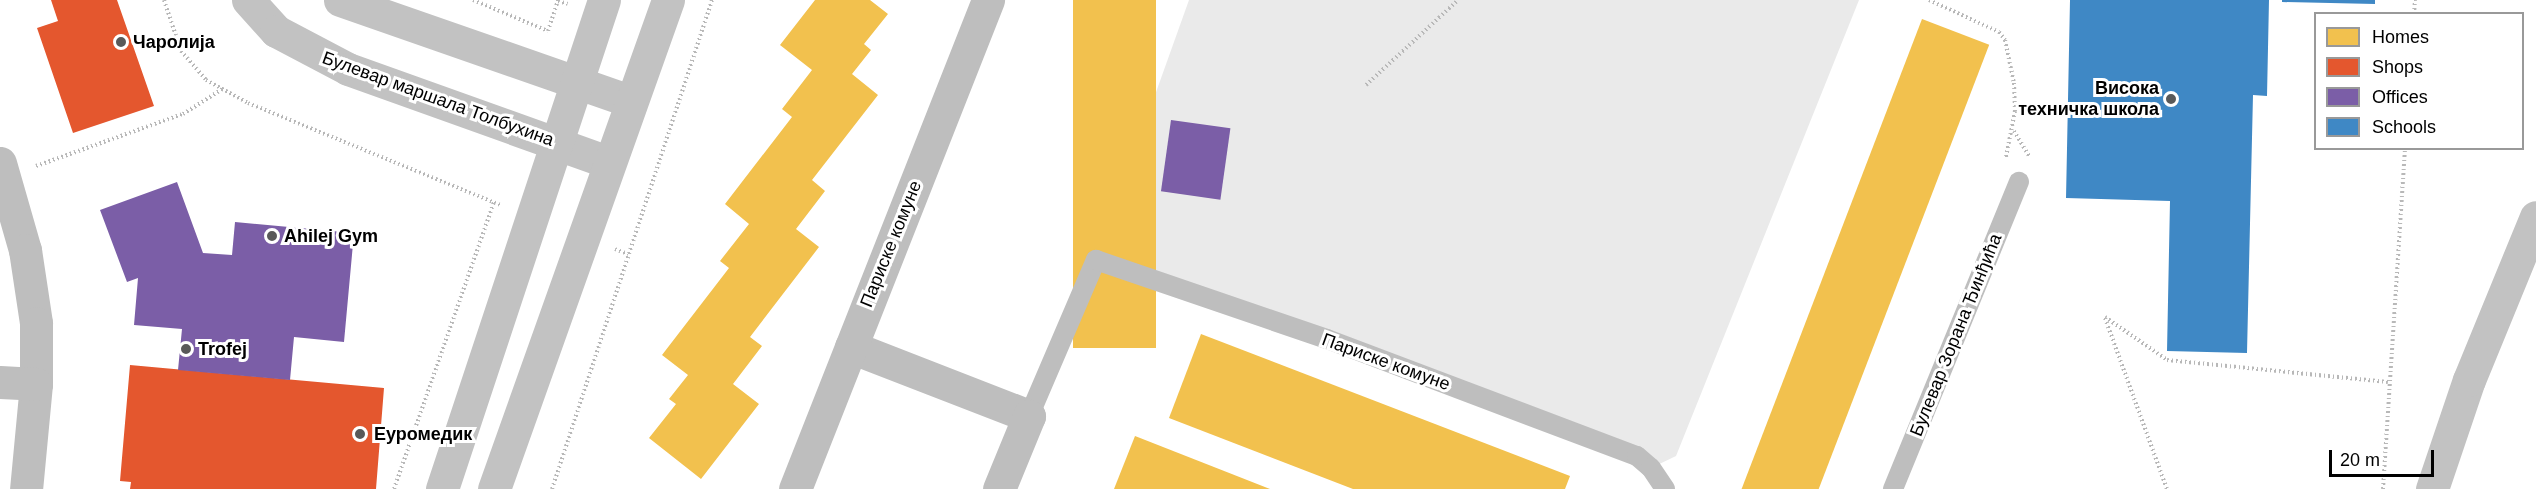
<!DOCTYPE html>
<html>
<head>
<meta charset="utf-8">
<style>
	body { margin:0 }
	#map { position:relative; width:2536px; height:489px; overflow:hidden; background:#fff; font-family:Helvetica,sans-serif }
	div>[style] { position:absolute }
	.green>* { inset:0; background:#eaeaea }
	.homes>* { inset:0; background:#f2c14e; transform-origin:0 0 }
	.shops>* { inset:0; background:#e4572e }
	.offices>* { inset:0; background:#7b5ea7; transform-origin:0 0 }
	.schools>* { inset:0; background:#3f88c5 }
	.path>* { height:4px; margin-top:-2px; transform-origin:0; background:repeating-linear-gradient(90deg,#b8b8b8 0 1.5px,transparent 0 4.5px) }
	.lane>* { height:20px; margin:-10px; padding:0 10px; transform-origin:10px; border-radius:10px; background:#bebebe }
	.street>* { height:33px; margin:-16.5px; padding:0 16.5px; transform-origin:16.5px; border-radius:16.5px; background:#bebebe }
	.secondary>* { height:33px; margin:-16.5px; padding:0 16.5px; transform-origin:16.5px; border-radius:16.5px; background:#c2c2c2 }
	.dots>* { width:16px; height:16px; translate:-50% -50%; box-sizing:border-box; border:3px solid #fff; border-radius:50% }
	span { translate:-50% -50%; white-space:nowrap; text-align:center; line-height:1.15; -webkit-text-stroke:6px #fff; paint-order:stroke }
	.poi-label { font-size:18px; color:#000; font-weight:700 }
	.left { translate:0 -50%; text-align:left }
	.right { translate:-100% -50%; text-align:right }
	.street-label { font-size:18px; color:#000 }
	.legend { position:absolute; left:2314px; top:12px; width:210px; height:138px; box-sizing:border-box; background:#fff; border:2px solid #999; margin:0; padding:8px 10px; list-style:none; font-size:18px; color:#000 }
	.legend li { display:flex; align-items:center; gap:12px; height:30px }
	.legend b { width:30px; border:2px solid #999 }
	.scale { position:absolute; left:2329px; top:450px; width:105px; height:27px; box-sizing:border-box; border:3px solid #000; border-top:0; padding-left:8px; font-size:18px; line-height:21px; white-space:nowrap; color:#000; -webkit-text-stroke:4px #fff; paint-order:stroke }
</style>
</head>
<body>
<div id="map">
	<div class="green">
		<div style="clip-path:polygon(1189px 0,1859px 0,1676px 456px,1651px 468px,1096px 260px)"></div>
	</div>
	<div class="homes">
		<div style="clip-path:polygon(815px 0,870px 0,888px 14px,864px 44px,871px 50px,852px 74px,878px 95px,812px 180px,825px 191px,796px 229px,819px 247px,750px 337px,762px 346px,733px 384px,759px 404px,701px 479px,649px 438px,676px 404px,669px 399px,688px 375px,662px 355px,729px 268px,720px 261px,749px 224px,725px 204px,792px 117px,782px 109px,812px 70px,780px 45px)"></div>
		<div style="left:1073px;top:0;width:83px;height:348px"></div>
		<div style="left:1922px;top:19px;width:72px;height:507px;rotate:21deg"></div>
		<div style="clip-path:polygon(1201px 334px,1570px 476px,1565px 489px,1353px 489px,1169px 418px)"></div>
		<div style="clip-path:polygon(1135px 436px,1270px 489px,1114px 489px)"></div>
	</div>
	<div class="shops">
		<div style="clip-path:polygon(51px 0,117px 0,154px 106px,73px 133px,37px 28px,58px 21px)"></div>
		<div style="clip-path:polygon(130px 365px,384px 388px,376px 489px,130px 489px,131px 482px,120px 481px)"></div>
	</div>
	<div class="offices">
		<div style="left:1171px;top:120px;width:60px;height:72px;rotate:8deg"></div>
		<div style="clip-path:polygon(177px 182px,203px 253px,232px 255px,235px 222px,354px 233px,344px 342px,294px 337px,290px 380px,178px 370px,182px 329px,134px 325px,138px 278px,127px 282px,100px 210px)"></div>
	</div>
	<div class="schools">
		<div style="clip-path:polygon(2070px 0,2269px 0,2267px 96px,2253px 95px,2247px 353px,2167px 351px,2170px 201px,2066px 198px)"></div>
		<div style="clip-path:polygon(2282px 0,2375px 0,2375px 4px,2282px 2px)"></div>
	</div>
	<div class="path">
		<div style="left:164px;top:0;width:54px;rotate:71.6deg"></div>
		<div style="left:181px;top:51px;width:38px;rotate:49deg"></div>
		<div style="left:206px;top:80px;width:48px;rotate:28.7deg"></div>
		<div style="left:248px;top:103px;width:273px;rotate:22deg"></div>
		<div style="left:473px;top:0;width:81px;rotate:22.5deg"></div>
		<div style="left:548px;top:31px;width:33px;rotate:-72deg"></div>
		<div style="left:1929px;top:0;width:77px;rotate:24.6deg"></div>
		<div style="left:1999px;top:32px;width:10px;rotate:53deg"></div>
		<div style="left:2005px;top:40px;width:44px;rotate:78.2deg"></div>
		<div style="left:2014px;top:83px;width:28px;rotate:88deg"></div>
		<div style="left:2015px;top:111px;width:47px;rotate:101.1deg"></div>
		<div style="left:558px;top:1px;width:10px;rotate:17deg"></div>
		<div style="left:2414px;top:14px;width:14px;rotate:-86deg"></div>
		<div style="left:1366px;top:85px;width:125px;rotate:-42.7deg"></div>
		<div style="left:2014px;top:131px;width:31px;rotate:59deg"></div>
		<div style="left:36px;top:166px;width:156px;rotate:-19.5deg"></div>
		<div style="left:183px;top:114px;width:49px;rotate:-32.4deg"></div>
		<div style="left:615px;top:249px;width:14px;rotate:21deg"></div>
		<div style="left:2105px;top:317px;width:75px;rotate:34.7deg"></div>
		<div style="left:2167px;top:360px;width:222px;rotate:5.7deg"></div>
		<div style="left:2105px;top:318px;width:182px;rotate:70.1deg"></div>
		<div style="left:394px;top:489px;width:304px;rotate:-70.8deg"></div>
		<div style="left:552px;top:489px;width:515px;rotate:-71.88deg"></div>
		<div style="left:2383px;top:489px;width:342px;rotate:-86.3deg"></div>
	</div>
	<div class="lane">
		<div style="left:1029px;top:416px;width:170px;rotate:-66.8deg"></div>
		<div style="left:1096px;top:260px;width:244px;rotate:18.9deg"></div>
		<div style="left:1327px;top:339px;width:331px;rotate:20.7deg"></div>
		<div style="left:1637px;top:456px;width:18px;rotate:41deg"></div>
		<div style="left:1651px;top:468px;width:25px;rotate:56deg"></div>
		<div style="left:1893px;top:489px;width:332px;rotate:-67.7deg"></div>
	</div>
	<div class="street">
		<div style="left:0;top:163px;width:91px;rotate:74deg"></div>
		<div style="left:25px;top:250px;width:74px;rotate:81.4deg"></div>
		<div style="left:36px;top:323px;width:61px;rotate:90deg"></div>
		<div style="left:36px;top:384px;width:105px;rotate:95.4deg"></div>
		<div style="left:851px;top:347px;width:191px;rotate:21.2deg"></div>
		<div style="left:1029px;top:416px;width:79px;rotate:112.3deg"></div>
		<div style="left:0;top:382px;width:36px;rotate:3deg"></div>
		<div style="left:795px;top:489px;width:526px;rotate:-68.46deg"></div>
	</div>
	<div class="secondary">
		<div style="left:248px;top:0;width:42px;rotate:47.9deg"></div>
		<div style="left:276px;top:31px;width:81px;rotate:27.8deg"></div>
		<div style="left:348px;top:69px;width:276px;rotate:19.7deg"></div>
		<div style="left:340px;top:0;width:307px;rotate:19.2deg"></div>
		<div style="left:442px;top:489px;width:515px;rotate:-71.67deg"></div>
		<div style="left:494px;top:489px;width:519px;rotate:-70.41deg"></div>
		<div style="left:2432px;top:489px;width:115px;rotate:-71.3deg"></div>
		<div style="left:2469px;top:380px;width:176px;rotate:-67.7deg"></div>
	</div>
	<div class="dots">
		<div style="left:121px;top:42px;background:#595959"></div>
		<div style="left:2171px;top:99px;background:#595959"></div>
		<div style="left:272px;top:236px;background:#595959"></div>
		<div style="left:186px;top:349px;background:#595959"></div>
		<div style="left:360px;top:434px;background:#595959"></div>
	</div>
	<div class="poi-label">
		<span class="left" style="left:133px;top:42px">Чаролија</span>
		<span class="right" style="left:2159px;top:99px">Висока<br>техничка школа</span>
		<span class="left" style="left:284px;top:236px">Ahilej Gym</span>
		<span class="left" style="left:198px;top:349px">Trofej</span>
		<span class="left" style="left:374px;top:434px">Еуромедик</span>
	</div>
	<div class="street-label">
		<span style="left:438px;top:99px;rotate:20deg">Булевар маршала Толбухина</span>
		<span style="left:891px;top:244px;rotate:-68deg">Париске комуне</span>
		<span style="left:1956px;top:335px;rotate:-68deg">Булевар Зорана Ђинђића</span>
		<span style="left:1386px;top:362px;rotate:20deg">Париске комуне</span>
	</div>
	<ul class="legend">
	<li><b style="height:16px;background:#f2c14e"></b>Homes</li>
	<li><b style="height:16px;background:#e4572e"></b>Shops</li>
	<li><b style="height:16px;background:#7b5ea7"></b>Offices</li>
	<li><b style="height:16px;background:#3f88c5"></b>Schools</li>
	</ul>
	<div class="scale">20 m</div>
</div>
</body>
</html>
